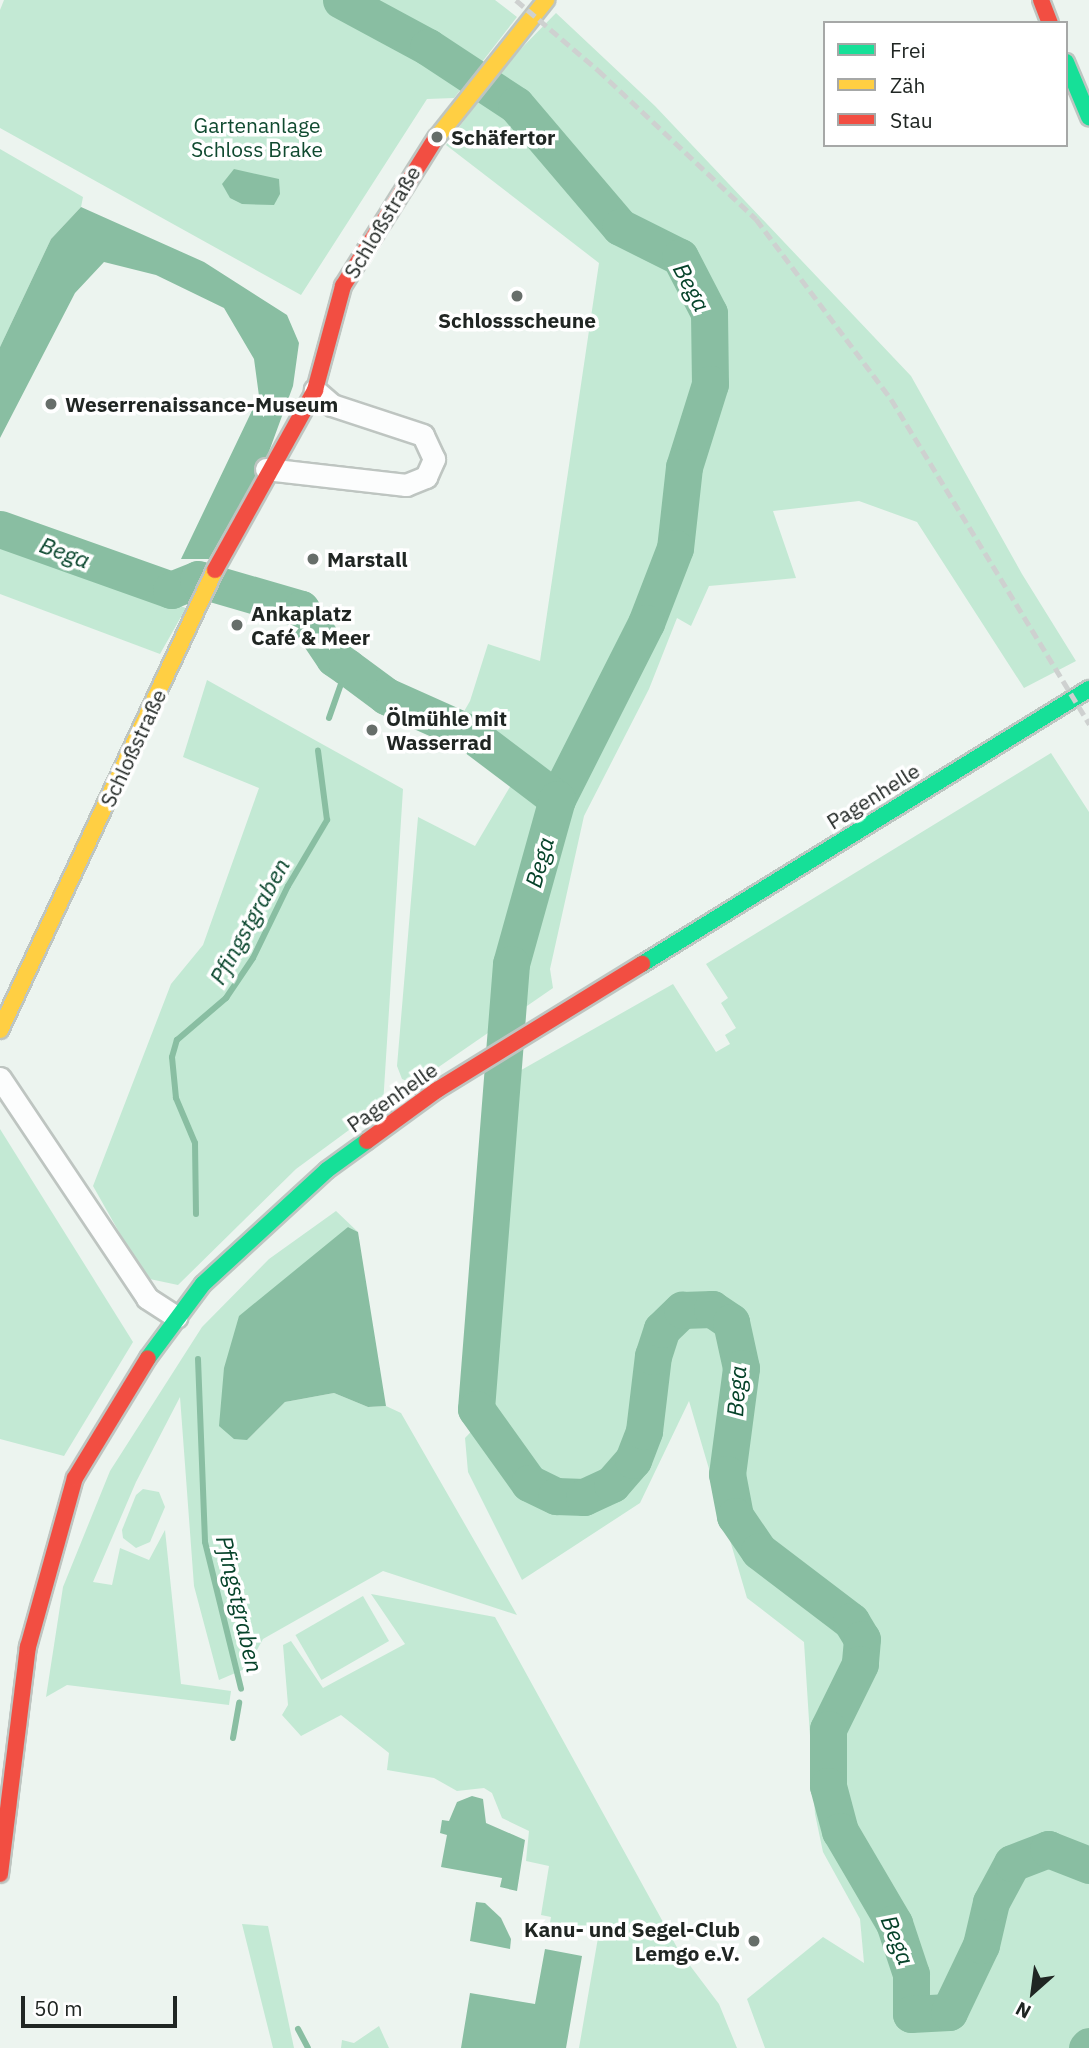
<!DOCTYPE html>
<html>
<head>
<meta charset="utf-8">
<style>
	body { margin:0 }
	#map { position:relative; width:1089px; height:2048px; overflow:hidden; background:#ecf4ef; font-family:"IBM Plex Sans",sans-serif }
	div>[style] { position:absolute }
	.green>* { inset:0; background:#c3e9d4; transform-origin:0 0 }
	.water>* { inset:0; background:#89bea2 }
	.stream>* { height:6px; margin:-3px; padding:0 3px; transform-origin:3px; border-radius:3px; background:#89bea2 }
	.river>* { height:37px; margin:-18.5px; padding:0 18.5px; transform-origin:18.5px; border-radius:18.5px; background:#89bea2 }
	.roads { filter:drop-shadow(2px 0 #bec5c1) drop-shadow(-2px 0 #bec5c1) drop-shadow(0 2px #bec5c1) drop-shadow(0 -2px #bec5c1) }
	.street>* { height:21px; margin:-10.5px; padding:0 10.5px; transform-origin:10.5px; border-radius:10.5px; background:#fcfdfd }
	.fast>* { height:16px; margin:-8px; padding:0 8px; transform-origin:8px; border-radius:8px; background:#16e098 }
	.slow>* { height:16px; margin:-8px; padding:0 8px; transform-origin:8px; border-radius:8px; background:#ffcf43 }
	.jam>* { height:16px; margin:-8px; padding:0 8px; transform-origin:8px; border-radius:8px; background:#f24e42 }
	.rail>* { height:5px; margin-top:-2.5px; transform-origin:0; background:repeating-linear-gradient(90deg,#ced1d0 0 10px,transparent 0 15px) }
	.dots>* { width:19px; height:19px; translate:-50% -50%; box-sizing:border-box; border:4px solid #fff; border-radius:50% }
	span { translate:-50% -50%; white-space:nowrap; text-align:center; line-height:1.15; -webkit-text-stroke:7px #fff; paint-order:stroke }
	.park-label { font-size:21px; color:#104a30 }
	.poi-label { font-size:21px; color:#202623; font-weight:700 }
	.left { translate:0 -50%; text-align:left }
	.right { translate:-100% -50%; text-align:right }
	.street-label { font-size:21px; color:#202623 }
	.water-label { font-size:23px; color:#06432a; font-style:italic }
	.legend { position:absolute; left:823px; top:21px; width:245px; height:126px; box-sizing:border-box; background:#fff; border:2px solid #a6a8a7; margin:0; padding:9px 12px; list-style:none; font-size:21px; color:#202623 }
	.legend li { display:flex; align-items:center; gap:14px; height:35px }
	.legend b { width:35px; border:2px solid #a6a8a7 }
	.north { position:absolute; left:998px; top:1957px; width:70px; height:70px; -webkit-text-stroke:5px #fff; paint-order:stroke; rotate:208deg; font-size:19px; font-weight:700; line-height:28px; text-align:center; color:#202623 }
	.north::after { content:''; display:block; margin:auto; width:24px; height:32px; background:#202623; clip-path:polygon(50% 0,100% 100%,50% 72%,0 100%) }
	.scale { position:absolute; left:21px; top:1996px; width:156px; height:32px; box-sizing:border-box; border:4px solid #202623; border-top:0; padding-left:9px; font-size:21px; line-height:24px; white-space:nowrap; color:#202623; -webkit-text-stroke:5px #fff; paint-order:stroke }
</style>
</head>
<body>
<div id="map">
	<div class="green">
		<div style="clip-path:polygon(4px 0,495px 0,517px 17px,454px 98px,427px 99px,301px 295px,0 128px,0 10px)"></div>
		<div style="clip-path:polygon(556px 13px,655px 106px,911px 376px,1022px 574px,1076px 661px,1024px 688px,917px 522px,859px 501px,773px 511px,796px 578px,709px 586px,691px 626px,677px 618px,649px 689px,584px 816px,550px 969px,553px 988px,414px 1084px,402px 1079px,397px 1066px,418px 817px,475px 846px,517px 775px,478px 746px,451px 734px,470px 701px,488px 644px,540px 661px,599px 263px,446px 145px,504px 66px)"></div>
		<div style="clip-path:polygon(0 149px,83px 197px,81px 207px,51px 239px,0 347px)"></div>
		<div style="clip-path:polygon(0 544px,186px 608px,160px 654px,0 594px)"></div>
		<div style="clip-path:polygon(207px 680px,403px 789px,383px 1105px,296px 1169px,178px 1285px,145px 1278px,93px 1186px,171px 984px,203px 945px,259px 788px,183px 757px)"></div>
		<div style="clip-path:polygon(1051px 753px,1089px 812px,1089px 2048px,765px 2048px,747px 1999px,823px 1937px,864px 1963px,860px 1919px,823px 1852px,815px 1814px,804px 1642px,747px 1598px,689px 1401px,640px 1503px,522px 1580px,468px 1472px,465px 1438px,492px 1410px,516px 1073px,673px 984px,716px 1052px,730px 1044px,725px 1035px,736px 1028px,721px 1003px,728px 998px,706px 964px)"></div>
		<div style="clip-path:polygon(0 1129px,133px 1342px,64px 1456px,0 1439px)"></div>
		<div style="clip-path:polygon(336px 1211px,358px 1232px,348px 1227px,247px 1440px,285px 1402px,334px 1393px,368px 1407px,386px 1406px,401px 1413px,517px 1615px,383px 1571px,263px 1639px,247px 1668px,219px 1680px,194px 1586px,180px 1397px,136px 1482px,93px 1582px,112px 1585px,120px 1548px,149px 1560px,165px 1530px,181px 1684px,231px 1691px,229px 1705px,67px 1685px,46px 1697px,63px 1587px,110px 1471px,202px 1327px,269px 1259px)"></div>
		<div style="clip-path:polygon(143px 1489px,159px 1492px,165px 1507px,150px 1542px,136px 1548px,123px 1538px,122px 1530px,136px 1495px)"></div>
		<div style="clip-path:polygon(371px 1594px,495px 1617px,679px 1951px,719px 2004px,737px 2048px,579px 2048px,599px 1932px,550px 1923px,551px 1917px,541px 1915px,549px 1866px,526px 1861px,529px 1831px,502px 1818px,492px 1793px,484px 1788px,457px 1791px,434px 1778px,387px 1770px,389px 1753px,341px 1715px,301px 1736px,282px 1715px,288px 1705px,283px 1645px,291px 1641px,323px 1688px,405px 1644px)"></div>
		<div style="left:363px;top:1596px;width:52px;height:78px;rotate:60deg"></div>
		<div style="clip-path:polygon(242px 1924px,268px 1926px,294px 2048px,273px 2048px)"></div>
		<div style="clip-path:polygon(379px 2026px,389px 2048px,341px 2048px,342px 2040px,354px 2043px)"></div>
	</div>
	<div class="water">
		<div style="clip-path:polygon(234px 169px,279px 179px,280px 194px,274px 205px,242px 204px,230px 198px,222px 184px)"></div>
		<div style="clip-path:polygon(81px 207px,204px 262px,287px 315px,299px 343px,293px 386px,267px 457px,209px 559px,181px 559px,259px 396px,254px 359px,224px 308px,156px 275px,104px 262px,75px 293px,0 438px,0 347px,51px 239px)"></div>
		<div style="clip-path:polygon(348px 1227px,358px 1232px,386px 1406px,368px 1407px,334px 1393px,285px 1402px,247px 1440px,234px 1439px,219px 1426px,224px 1368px,239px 1316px)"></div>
		<div style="clip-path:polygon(472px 1796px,483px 1799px,486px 1823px,525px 1840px,517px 1891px,500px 1887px,502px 1878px,441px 1867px,447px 1835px,440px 1833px,442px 1820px,449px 1821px,457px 1802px)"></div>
		<div style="clip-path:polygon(476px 1902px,485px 1903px,501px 1918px,511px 1939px,510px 1949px,470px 1941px)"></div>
		<div style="clip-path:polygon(545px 1949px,582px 1956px,566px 2048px,461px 2048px,470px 1993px,535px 2004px)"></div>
	</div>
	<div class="stream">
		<div style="left:329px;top:718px;width:54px;rotate:-70.6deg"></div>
		<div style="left:196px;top:1214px;width:71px;rotate:-90.8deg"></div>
		<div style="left:195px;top:1143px;width:49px;rotate:-112.9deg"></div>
		<div style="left:176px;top:1098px;width:41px;rotate:-95.6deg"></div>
		<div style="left:172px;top:1057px;width:18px;rotate:-74deg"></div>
		<div style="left:177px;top:1040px;width:65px;rotate:-40.6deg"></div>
		<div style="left:226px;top:998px;width:48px;rotate:-56deg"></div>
		<div style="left:253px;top:958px;width:80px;rotate:-64.1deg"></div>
		<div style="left:288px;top:886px;width:77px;rotate:-59.4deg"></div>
		<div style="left:327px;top:820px;width:70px;rotate:-97.4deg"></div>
		<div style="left:198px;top:1359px;width:183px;rotate:87.8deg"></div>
		<div style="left:205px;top:1542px;width:151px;rotate:76.2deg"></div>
		<div style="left:233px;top:1738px;width:36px;rotate:-80deg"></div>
		<div style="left:298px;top:2029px;width:21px;rotate:62deg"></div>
	</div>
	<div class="river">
		<div style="left:341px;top:0;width:99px;rotate:28.4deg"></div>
		<div style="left:428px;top:47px;width:105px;rotate:33.4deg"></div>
		<div style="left:516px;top:105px;width:160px;rotate:49.6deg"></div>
		<div style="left:620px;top:227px;width:67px;rotate:26.6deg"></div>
		<div style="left:680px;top:257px;width:63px;rotate:62.6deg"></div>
		<div style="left:709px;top:313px;width:71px;rotate:89.2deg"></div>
		<div style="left:710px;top:384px;width:87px;rotate:107.4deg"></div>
		<div style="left:684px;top:467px;width:81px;rotate:96.3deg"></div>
		<div style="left:675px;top:548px;width:80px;rotate:111.1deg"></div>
		<div style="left:646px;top:623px;width:197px;rotate:116.8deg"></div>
		<div style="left:0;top:529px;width:182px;rotate:19.6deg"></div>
		<div style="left:171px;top:590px;width:29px;rotate:-22deg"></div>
		<div style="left:198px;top:579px;width:107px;rotate:16.2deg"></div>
		<div style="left:301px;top:609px;width:59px;rotate:56deg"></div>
		<div style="left:334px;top:658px;width:16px;rotate:35deg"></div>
		<div style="left:347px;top:667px;width:49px;rotate:36.6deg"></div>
		<div style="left:386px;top:696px;width:93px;rotate:24.1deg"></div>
		<div style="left:471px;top:734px;width:108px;rotate:37.1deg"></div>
		<div style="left:557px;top:799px;width:171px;rotate:105.6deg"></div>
		<div style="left:511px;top:964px;width:446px;rotate:94.5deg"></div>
		<div style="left:476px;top:1409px;width:91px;rotate:54.4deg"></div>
		<div style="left:529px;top:1483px;width:30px;rotate:26deg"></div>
		<div style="left:556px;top:1496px;width:28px;rotate:2deg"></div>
		<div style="left:584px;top:1497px;width:31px;rotate:-25deg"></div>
		<div style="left:612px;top:1484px;width:32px;rotate:-49deg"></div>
		<div style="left:633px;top:1460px;width:31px;rotate:-69deg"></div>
		<div style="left:644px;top:1431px;width:76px;rotate:-83.2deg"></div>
		<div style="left:653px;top:1356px;width:28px;rotate:-72deg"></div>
		<div style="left:662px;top:1329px;width:28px;rotate:-44deg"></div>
		<div style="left:682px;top:1310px;width:30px;rotate:-2deg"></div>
		<div style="left:712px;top:1309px;width:23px;rotate:34deg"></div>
		<div style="left:731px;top:1322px;width:47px;rotate:77.7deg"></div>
		<div style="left:741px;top:1368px;width:107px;rotate:97.5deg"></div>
		<div style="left:727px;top:1474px;width:43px;rotate:79.2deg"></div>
		<div style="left:735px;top:1516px;width:42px;rotate:55.6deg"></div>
		<div style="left:759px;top:1551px;width:116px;rotate:37.3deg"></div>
		<div style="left:851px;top:1621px;width:21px;rotate:59deg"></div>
		<div style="left:862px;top:1639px;width:25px;rotate:95deg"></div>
		<div style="left:860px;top:1664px;width:72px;rotate:116.2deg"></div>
		<div style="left:828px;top:1729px;width:57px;rotate:90deg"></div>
		<div style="left:828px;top:1786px;width:47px;rotate:75.1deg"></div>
		<div style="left:840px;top:1831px;width:107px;rotate:59.6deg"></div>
		<div style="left:894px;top:1923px;width:54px;rotate:71.6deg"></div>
		<div style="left:911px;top:1974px;width:40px;rotate:90deg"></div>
		<div style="left:911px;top:2014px;width:38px;rotate:-3deg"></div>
		<div style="left:949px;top:2012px;width:74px;rotate:-64.5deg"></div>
		<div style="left:981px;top:1945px;width:44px;rotate:-76.9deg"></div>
		<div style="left:991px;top:1902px;width:44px;rotate:-61.7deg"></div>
		<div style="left:1012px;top:1863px;width:39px;rotate:-21deg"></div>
		<div style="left:1048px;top:1849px;width:44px;rotate:21.3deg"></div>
		<div style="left:1087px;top:2048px;width:3px;rotate:-45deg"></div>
	</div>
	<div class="roads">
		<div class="street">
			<div style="left:266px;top:469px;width:141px;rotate:6.5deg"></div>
			<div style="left:406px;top:485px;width:22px;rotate:-22deg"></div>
			<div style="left:426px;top:477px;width:20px;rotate:-66deg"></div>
			<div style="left:434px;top:459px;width:26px;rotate:-115deg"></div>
			<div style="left:423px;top:435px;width:96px;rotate:-161.8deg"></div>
			<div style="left:332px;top:405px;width:23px;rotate:-139deg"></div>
			<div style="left:0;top:1078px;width:265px;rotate:56.2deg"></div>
			<div style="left:147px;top:1298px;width:35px;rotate:33deg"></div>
		</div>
		<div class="fast">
			<div style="left:1066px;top:62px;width:60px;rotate:67.3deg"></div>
			<div style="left:642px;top:964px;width:525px;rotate:-31.6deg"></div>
			<div style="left:148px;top:1358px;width:92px;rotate:-53.4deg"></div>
			<div style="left:203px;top:1284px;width:168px;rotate:-42.6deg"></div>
			<div style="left:327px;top:1170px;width:49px;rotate:-35.9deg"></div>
		</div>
		<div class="slow">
			<div style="left:438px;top:136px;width:174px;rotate:-51.5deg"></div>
			<div style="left:0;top:1030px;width:508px;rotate:-64.95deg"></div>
		</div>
		<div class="jam">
			<div style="left:1041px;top:0;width:25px;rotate:69deg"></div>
			<div style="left:215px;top:570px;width:206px;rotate:-60.9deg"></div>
			<div style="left:315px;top:390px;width:108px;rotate:-74.9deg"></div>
			<div style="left:343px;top:286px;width:175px;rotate:-57.9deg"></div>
			<div style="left:367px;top:1141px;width:87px;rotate:-36.1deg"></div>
			<div style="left:437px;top:1090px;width:241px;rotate:-31.6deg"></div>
			<div style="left:0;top:1874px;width:229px;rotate:-83deg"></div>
			<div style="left:28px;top:1647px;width:175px;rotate:-74.5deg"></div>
			<div style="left:75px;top:1478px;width:140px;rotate:-58.7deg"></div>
		</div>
	</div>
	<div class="rail">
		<div style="left:516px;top:0;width:108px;rotate:40.5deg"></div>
		<div style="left:598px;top:70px;width:217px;rotate:43.3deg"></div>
		<div style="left:756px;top:219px;width:225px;rotate:53.1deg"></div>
		<div style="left:891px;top:399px;width:381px;rotate:58.6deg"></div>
	</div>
	<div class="dots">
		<div style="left:437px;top:137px;background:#676e6a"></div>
		<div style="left:517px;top:296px;background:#676e6a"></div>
		<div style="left:51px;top:404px;background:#676e6a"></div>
		<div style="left:313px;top:559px;background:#676e6a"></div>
		<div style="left:237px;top:625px;background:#676e6a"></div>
		<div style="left:372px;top:730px;background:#676e6a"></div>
		<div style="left:754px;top:1941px;background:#676e6a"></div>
	</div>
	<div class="park-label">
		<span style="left:257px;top:137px">Gartenanlage<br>Schloss Brake</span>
	</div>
	<div class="poi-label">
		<span class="left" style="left:451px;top:137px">Schäfertor</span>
		<span style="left:517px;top:320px">Schlossscheune</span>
		<span class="left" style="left:65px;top:404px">Weserrenaissance-Museum</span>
		<span class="left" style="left:327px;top:559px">Marstall</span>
		<span class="left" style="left:251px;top:625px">Ankaplatz<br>Café &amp; Meer</span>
		<span class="left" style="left:386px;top:730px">Ölmühle mit<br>Wasserrad</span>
		<span class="right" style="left:740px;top:1941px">Kanu- und Segel-Club<br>Lemgo e.V.</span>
	</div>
	<div class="street-label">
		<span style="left:382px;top:222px;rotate:-59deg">Schloßstraße</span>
		<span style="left:133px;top:748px;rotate:-65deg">Schloßstraße</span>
		<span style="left:873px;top:796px;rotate:-32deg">Pagenhelle</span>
		<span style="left:392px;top:1097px;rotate:-35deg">Pagenhelle</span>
	</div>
	<div class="water-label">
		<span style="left:692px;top:287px;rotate:62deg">Bega</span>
		<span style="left:65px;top:552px;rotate:20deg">Bega</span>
		<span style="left:539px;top:862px;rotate:-74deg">Bega</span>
		<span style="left:249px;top:921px;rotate:-61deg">Pfingstgraben</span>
		<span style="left:736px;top:1391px;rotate:-86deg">Bega</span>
		<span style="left:240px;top:1604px;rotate:77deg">Pfingstgraben</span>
		<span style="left:898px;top:1940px;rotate:68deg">Bega</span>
	</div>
	<ul class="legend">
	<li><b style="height:9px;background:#16e098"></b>Frei</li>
	<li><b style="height:9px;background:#ffcf43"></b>Zäh</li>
	<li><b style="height:9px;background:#f24e42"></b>Stau</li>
	</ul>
	<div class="north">N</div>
	<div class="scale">50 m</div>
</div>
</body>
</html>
